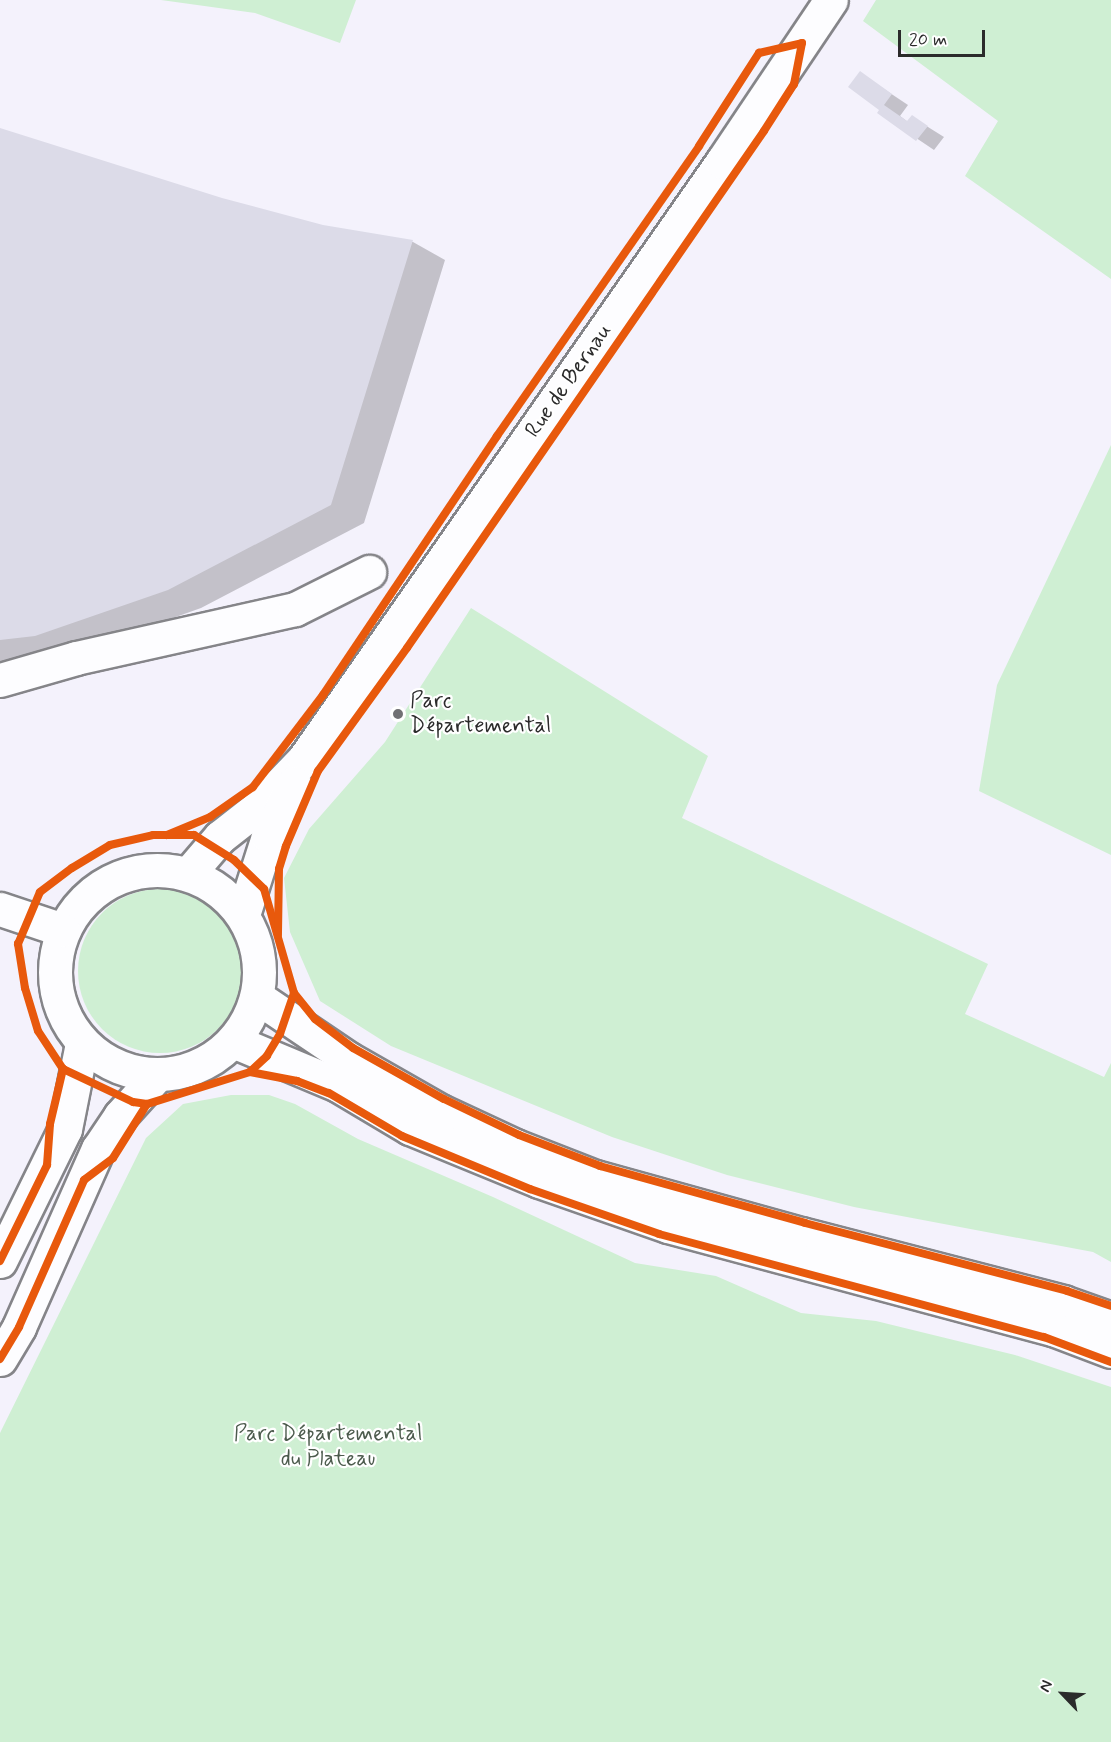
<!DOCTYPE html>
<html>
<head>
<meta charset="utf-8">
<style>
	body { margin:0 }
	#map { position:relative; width:1111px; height:1742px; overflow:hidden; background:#f4f2fc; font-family:Mynerve,sans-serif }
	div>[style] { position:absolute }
	.green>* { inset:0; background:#cfefd3 }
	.round { border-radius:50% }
	.shadow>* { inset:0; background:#0003 }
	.building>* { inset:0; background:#dcdbe8 }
	.roads { filter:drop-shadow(2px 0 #858589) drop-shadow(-2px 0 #858589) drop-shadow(0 2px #858589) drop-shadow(0 -2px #858589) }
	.minor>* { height:33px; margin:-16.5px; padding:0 16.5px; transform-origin:16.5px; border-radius:16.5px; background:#fdfdff }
	.minor>.ring { margin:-16.5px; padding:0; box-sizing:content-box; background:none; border:33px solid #fdfdff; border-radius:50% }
	.cycleway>* { height:8px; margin:-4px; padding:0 4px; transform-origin:4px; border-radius:4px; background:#e8590c }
	.dots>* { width:16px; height:16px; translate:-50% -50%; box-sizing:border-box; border:3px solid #fff; border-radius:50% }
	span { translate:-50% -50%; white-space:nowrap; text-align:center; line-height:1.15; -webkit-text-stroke:4.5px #fff; paint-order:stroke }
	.street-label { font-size:22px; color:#2b2b2b }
	.poi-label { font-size:22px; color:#2b2b2b }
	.left { translate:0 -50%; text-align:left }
	.park-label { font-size:22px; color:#4c5b4d }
	.north { position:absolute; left:1033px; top:1664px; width:60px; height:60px; -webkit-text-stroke:4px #fff; paint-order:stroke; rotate:295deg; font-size:16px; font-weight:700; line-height:24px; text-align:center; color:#2b2b2b }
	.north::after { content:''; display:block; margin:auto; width:21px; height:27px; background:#2b2b2b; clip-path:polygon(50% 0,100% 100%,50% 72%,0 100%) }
	.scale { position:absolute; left:898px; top:30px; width:87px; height:27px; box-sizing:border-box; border:3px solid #2b2b2b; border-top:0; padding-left:8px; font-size:18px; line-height:21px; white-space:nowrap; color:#2b2b2b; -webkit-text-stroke:4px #fff; paint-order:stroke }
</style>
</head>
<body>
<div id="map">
	<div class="green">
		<div style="clip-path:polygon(161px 0,356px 0,340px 43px,255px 13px)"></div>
		<div style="clip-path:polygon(876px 0,1111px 0,1111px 279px,965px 176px,998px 121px,863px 21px)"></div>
		<div style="clip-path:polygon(1111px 445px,1111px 855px,979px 791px,997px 685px)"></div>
		<div style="clip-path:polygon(471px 608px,708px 756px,682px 818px,988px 964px,965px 1014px,1104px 1077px,1111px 1063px,1111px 1262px,1093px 1252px,854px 1207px,727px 1175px,612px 1137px,391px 1046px,320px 1001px,290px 932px,284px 878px,309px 829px,385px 742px)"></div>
		<div class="round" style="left:78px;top:889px;width:164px;height:164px"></div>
		<div style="clip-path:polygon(231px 1095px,269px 1095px,295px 1104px,358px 1139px,493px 1197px,635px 1263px,716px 1276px,801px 1313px,876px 1321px,1015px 1355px,1111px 1387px,1111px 1742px,0 1742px,0 1433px,146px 1138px,183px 1104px)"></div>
	</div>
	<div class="shadow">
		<div style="clip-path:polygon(860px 73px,908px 105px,900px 116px,908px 122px,912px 117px,944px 137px,934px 150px,879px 113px,881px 110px)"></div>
		<div style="clip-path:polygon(0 129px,222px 199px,322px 226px,413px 242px,445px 260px,364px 523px,201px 608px,69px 655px,0 662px)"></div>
	</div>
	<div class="building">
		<div style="clip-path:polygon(860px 71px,892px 94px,884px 105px,907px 121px,912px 115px,928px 126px,916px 141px,877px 113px,879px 110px,848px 87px)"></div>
		<div style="clip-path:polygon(0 128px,222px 198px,323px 225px,413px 240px,331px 505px,168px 590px,35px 636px,0 640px)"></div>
	</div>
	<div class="roads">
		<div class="minor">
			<div style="left:0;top:680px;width:79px;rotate:-16.1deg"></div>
			<div style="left:76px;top:658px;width:224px;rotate:-12.6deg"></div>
			<div style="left:295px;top:609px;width:83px;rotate:-26.6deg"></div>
			<div class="ring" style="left:55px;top:870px;width:171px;height:171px"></div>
			<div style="left:189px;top:873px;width:48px;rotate:-49.3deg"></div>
			<div style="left:220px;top:837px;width:47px;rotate:-38.1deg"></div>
			<div style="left:257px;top:808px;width:68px;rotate:-46.2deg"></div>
			<div style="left:304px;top:759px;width:729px;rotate:-55deg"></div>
			<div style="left:722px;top:162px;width:195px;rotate:-56.1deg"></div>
			<div style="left:0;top:909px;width:66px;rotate:18.4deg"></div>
			<div style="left:243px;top:915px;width:83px;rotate:-72.4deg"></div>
			<div style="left:268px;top:836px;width:59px;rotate:-63.9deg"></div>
			<div style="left:257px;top:997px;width:111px;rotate:34deg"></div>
			<div style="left:349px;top:1059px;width:105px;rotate:29.7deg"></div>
			<div style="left:440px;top:1111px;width:83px;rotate:25deg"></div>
			<div style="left:515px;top:1146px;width:86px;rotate:21.2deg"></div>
			<div style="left:595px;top:1177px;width:214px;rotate:15.5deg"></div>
			<div style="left:801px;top:1234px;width:271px;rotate:14.5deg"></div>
			<div style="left:1063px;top:1302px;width:51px;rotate:19.5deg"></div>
			<div style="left:233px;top:1041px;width:114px;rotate:22.7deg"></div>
			<div style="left:338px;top:1085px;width:84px;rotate:30.8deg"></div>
			<div style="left:410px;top:1128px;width:139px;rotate:22.3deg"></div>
			<div style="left:539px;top:1181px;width:137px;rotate:19.2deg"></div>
			<div style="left:668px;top:1226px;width:399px;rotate:15deg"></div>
			<div style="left:1053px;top:1329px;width:62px;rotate:20.8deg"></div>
			<div style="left:0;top:1261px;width:147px;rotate:-63.8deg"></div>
			<div style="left:65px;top:1129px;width:88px;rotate:-78.8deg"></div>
			<div style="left:0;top:1359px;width:37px;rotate:-59deg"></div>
			<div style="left:19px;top:1327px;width:195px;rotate:-66.1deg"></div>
			<div style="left:98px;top:1149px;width:40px;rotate:-56deg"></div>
			<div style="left:120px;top:1116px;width:55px;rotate:-47.9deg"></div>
		</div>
	</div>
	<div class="cycleway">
		<div style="left:153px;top:835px;width:41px"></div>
		<div style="left:194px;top:835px;width:47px;rotate:32deg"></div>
		<div style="left:234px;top:860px;width:42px;rotate:44deg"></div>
		<div style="left:264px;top:889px;width:108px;rotate:73.9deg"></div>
		<div style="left:294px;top:993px;width:43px;rotate:108.9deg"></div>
		<div style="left:280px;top:1034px;width:26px;rotate:121deg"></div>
		<div style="left:267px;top:1056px;width:23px;rotate:137deg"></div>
		<div style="left:250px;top:1072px;width:108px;rotate:162.7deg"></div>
		<div style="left:147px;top:1104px;width:14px;rotate:-172deg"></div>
		<div style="left:133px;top:1102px;width:77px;rotate:-154.8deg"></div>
		<div style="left:63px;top:1069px;width:45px;rotate:-123.3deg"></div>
		<div style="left:38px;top:1031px;width:45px;rotate:-106.8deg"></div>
		<div style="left:25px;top:988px;width:45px;rotate:-99deg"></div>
		<div style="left:18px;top:944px;width:56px;rotate:-67.1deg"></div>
		<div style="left:40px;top:892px;width:40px;rotate:-37deg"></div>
		<div style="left:72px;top:868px;width:44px;rotate:-31.2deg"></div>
		<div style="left:110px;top:845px;width:44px;rotate:-13.1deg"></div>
		<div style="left:167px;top:835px;width:47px;rotate:-22.7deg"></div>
		<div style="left:210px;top:817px;width:52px;rotate:-34.9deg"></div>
		<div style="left:253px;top:787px;width:116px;rotate:-52.7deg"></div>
		<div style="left:323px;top:695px;width:312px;rotate:-56.1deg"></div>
		<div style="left:497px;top:436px;width:353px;rotate:-55.1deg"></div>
		<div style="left:699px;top:146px;width:111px;rotate:-57.2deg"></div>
		<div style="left:759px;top:53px;width:44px;rotate:-13.1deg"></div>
		<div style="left:802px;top:43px;width:42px;rotate:101deg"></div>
		<div style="left:794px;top:84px;width:56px;rotate:122.6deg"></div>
		<div style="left:764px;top:131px;width:628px;rotate:124.63deg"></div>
		<div style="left:407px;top:648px;width:152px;rotate:125.9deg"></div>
		<div style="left:318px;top:771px;width:82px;rotate:113.1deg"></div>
		<div style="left:286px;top:846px;width:24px;rotate:107deg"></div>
		<div style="left:279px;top:869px;width:66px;rotate:90.9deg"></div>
		<div style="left:294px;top:993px;width:33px;rotate:51deg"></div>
		<div style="left:315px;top:1019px;width:48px;rotate:37.3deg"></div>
		<div style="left:353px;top:1048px;width:104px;rotate:29.3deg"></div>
		<div style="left:444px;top:1099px;width:83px;rotate:25.6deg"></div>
		<div style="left:519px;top:1135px;width:87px;rotate:20.9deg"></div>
		<div style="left:600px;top:1166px;width:213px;rotate:15.5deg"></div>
		<div style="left:805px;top:1223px;width:271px;rotate:14.5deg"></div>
		<div style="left:1067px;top:1291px;width:46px;rotate:18.8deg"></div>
		<div style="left:250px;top:1072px;width:48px;rotate:10.8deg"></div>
		<div style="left:297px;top:1081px;width:34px;rotate:21deg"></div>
		<div style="left:329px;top:1093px;width:85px;rotate:30.5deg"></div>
		<div style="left:402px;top:1136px;width:139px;rotate:22.5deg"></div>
		<div style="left:530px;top:1189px;width:137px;rotate:19.2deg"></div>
		<div style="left:659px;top:1234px;width:399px;rotate:15deg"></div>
		<div style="left:1044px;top:1337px;width:72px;rotate:20.5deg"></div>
		<div style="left:0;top:1261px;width:107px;rotate:-63.9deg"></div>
		<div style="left:47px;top:1165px;width:41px;rotate:-85.8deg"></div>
		<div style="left:50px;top:1124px;width:57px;rotate:-76.7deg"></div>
		<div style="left:0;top:1359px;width:37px;rotate:-59deg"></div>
		<div style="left:19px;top:1327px;width:161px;rotate:-66.1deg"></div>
		<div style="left:84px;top:1180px;width:36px;rotate:-37deg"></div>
		<div style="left:113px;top:1158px;width:64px;rotate:-57.8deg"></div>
	</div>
	<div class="dots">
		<div style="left:398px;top:714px;background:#717174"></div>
	</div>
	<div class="street-label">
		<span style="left:569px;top:381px;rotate:-55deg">Rue de Bernau</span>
	</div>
	<div class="poi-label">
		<span class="left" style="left:410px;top:714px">Parc<br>Départemental</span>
	</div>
	<div class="park-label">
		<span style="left:328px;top:1447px">Parc Départemental<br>du Plateau</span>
	</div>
	<div class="north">N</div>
	<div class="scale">20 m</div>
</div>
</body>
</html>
